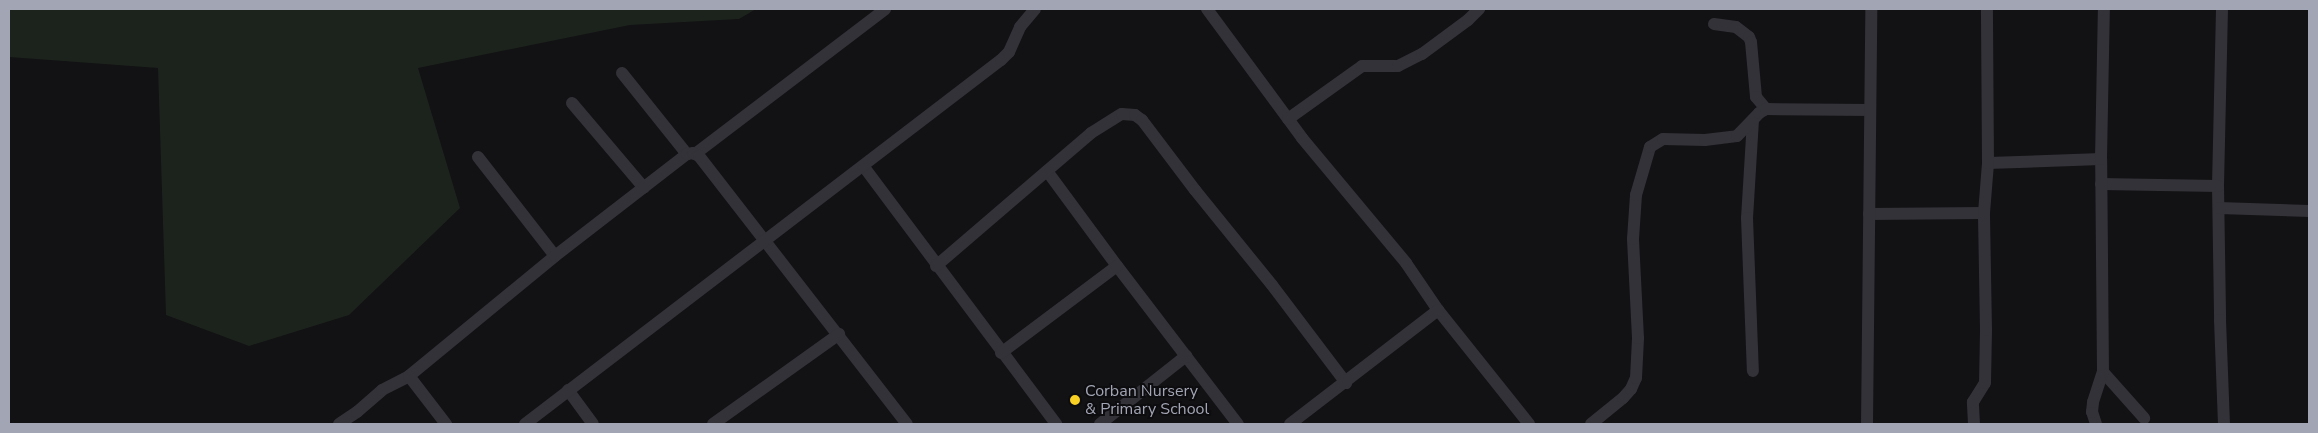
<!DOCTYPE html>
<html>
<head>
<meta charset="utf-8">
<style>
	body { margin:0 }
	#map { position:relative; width:2318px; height:433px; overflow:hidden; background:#121113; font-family:"Nunito Sans",sans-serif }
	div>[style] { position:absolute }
	.green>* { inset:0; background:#1c231d }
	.minor>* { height:12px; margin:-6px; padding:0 6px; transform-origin:6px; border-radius:6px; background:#323238 }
	.dots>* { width:14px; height:14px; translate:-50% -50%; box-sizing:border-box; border:2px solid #0d0c0e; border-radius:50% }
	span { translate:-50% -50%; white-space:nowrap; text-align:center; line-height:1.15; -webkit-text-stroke:4px #0d0c0e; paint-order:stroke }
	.poi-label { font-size:16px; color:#a2a5b4 }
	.left { translate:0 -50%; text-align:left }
	.frame { position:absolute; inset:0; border:10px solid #a2a5b4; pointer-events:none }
</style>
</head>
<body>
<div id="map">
	<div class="green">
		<div style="clip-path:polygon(9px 9px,756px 9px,739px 19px,630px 25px,418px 68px,460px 208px,349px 315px,249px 346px,166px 315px,158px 68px,9px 57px)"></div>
	</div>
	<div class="minor">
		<div style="left:1207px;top:9px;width:160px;rotate:53.6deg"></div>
		<div style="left:1302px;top:138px;width:163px;rotate:50.2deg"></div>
		<div style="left:1406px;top:263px;width:57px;rotate:55.8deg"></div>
		<div style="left:1438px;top:310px;width:146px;rotate:51.4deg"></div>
		<div style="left:2222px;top:9px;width:177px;rotate:91.3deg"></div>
		<div style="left:2218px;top:186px;width:134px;rotate:89.1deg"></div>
		<div style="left:2220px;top:320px;width:104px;rotate:87.8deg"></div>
		<div style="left:1714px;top:24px;width:22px;rotate:8deg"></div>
		<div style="left:1736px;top:27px;width:16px;rotate:38deg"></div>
		<div style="left:1749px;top:37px;width:5px;rotate:68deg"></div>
		<div style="left:1751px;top:42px;width:55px;rotate:84.8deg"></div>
		<div style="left:1756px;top:97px;width:16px;rotate:50deg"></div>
		<div style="left:622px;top:73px;width:104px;rotate:51.3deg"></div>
		<div style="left:572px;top:103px;width:111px;rotate:49.7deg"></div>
		<div style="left:1288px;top:119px;width:91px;rotate:-35.6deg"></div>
		<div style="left:1362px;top:66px;width:36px"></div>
		<div style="left:1398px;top:66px;width:27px;rotate:-27deg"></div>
		<div style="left:1422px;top:54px;width:57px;rotate:-36.5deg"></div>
		<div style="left:1468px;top:20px;width:16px;rotate:-45deg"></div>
		<div style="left:1753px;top:120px;width:98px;rotate:93.5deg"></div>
		<div style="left:1747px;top:218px;width:153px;rotate:87.8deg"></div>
		<div style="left:695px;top:154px;width:239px;rotate:-37.3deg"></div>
		<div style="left:478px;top:157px;width:125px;rotate:52.1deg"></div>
		<div style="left:1988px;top:163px;width:113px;rotate:-2deg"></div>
		<div style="left:864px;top:167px;width:321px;rotate:53.2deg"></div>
		<div style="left:1047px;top:171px;width:118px;rotate:53.6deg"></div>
		<div style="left:1117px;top:266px;width:199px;rotate:52.6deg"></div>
		<div style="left:2101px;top:184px;width:117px;rotate:1deg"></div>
		<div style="left:2219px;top:208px;width:90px;rotate:1.9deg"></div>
		<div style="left:1869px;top:214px;width:115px;rotate:-0.5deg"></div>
		<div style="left:936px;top:266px;width:204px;rotate:-40.6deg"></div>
		<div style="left:1091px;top:133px;width:36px;rotate:-32deg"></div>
		<div style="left:1122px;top:114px;width:13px;rotate:4deg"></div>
		<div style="left:1135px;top:115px;width:9px;rotate:36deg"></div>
		<div style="left:1142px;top:120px;width:88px;rotate:52.9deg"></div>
		<div style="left:1195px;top:190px;width:122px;rotate:51deg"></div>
		<div style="left:1272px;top:285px;width:123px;rotate:52.9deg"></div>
		<div style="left:1001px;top:353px;width:145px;rotate:-36.9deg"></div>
		<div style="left:2103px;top:372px;width:62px;rotate:48.3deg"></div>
		<div style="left:409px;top:376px;width:189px;rotate:-39.4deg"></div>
		<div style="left:555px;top:256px;width:167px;rotate:-37.7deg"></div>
		<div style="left:687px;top:154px;width:6px;rotate:-9deg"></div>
		<div style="left:693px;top:153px;width:7px;rotate:27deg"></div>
		<div style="left:699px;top:156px;width:339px;rotate:52.2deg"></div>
		<div style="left:568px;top:390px;width:42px;rotate:53.7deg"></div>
		<div style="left:339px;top:424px;width:22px;rotate:-34deg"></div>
		<div style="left:357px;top:412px;width:33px;rotate:-41deg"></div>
		<div style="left:382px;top:390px;width:30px;rotate:-27deg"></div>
		<div style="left:409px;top:376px;width:61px;rotate:52.4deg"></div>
		<div style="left:525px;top:424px;width:599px;rotate:-37.41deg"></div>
		<div style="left:1001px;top:60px;width:11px;rotate:-45deg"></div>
		<div style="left:1009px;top:52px;width:27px;rotate:-66deg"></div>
		<div style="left:1020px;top:27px;width:23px;rotate:-50deg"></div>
		<div style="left:713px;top:424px;width:155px;rotate:-35.5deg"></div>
		<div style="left:1100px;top:424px;width:110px;rotate:-38.3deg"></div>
		<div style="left:1290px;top:424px;width:187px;rotate:-37.6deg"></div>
		<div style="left:1591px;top:424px;width:41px;rotate:-39.1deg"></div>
		<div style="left:1623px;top:398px;width:12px;rotate:-48deg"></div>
		<div style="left:1631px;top:389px;width:12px;rotate:-66deg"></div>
		<div style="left:1636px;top:378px;width:40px;rotate:-87.1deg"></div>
		<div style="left:1638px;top:338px;width:99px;rotate:-92.9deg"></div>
		<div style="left:1633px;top:239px;width:44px;rotate:-86.1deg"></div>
		<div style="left:1636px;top:195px;width:50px;rotate:-73.7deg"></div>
		<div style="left:1650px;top:147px;width:15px;rotate:-32deg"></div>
		<div style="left:1663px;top:139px;width:42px;rotate:1.4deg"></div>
		<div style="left:1705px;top:140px;width:32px;rotate:-7deg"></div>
		<div style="left:1737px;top:136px;width:32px;rotate:-46deg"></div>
		<div style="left:1759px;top:113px;width:8px;rotate:-30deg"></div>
		<div style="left:1766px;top:109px;width:104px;rotate:0.6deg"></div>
		<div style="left:1867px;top:424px;width:415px;rotate:-89.4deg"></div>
		<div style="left:1974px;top:424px;width:22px;rotate:-93deg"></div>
		<div style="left:1973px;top:402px;width:22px;rotate:-58deg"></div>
		<div style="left:1985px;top:383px;width:53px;rotate:-88.9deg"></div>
		<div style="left:1986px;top:330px;width:117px;rotate:-91deg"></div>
		<div style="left:1984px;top:213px;width:50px;rotate:-85.4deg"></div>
		<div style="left:1988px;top:163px;width:154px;rotate:-90.4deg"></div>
		<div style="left:2096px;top:424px;width:13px;rotate:-108deg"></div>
		<div style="left:2092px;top:412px;width:10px;rotate:-84deg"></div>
		<div style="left:2093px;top:402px;width:32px;rotate:-72deg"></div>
		<div style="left:2103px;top:372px;width:213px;rotate:-90.5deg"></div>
		<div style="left:2101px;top:159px;width:150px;rotate:-88.9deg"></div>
	</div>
	<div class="dots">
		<div style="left:1075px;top:400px;background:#f9d024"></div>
	</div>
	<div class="poi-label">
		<span class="left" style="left:1085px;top:400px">Corban Nursery<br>&amp; Primary School</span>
	</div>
	<div class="frame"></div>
</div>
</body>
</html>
